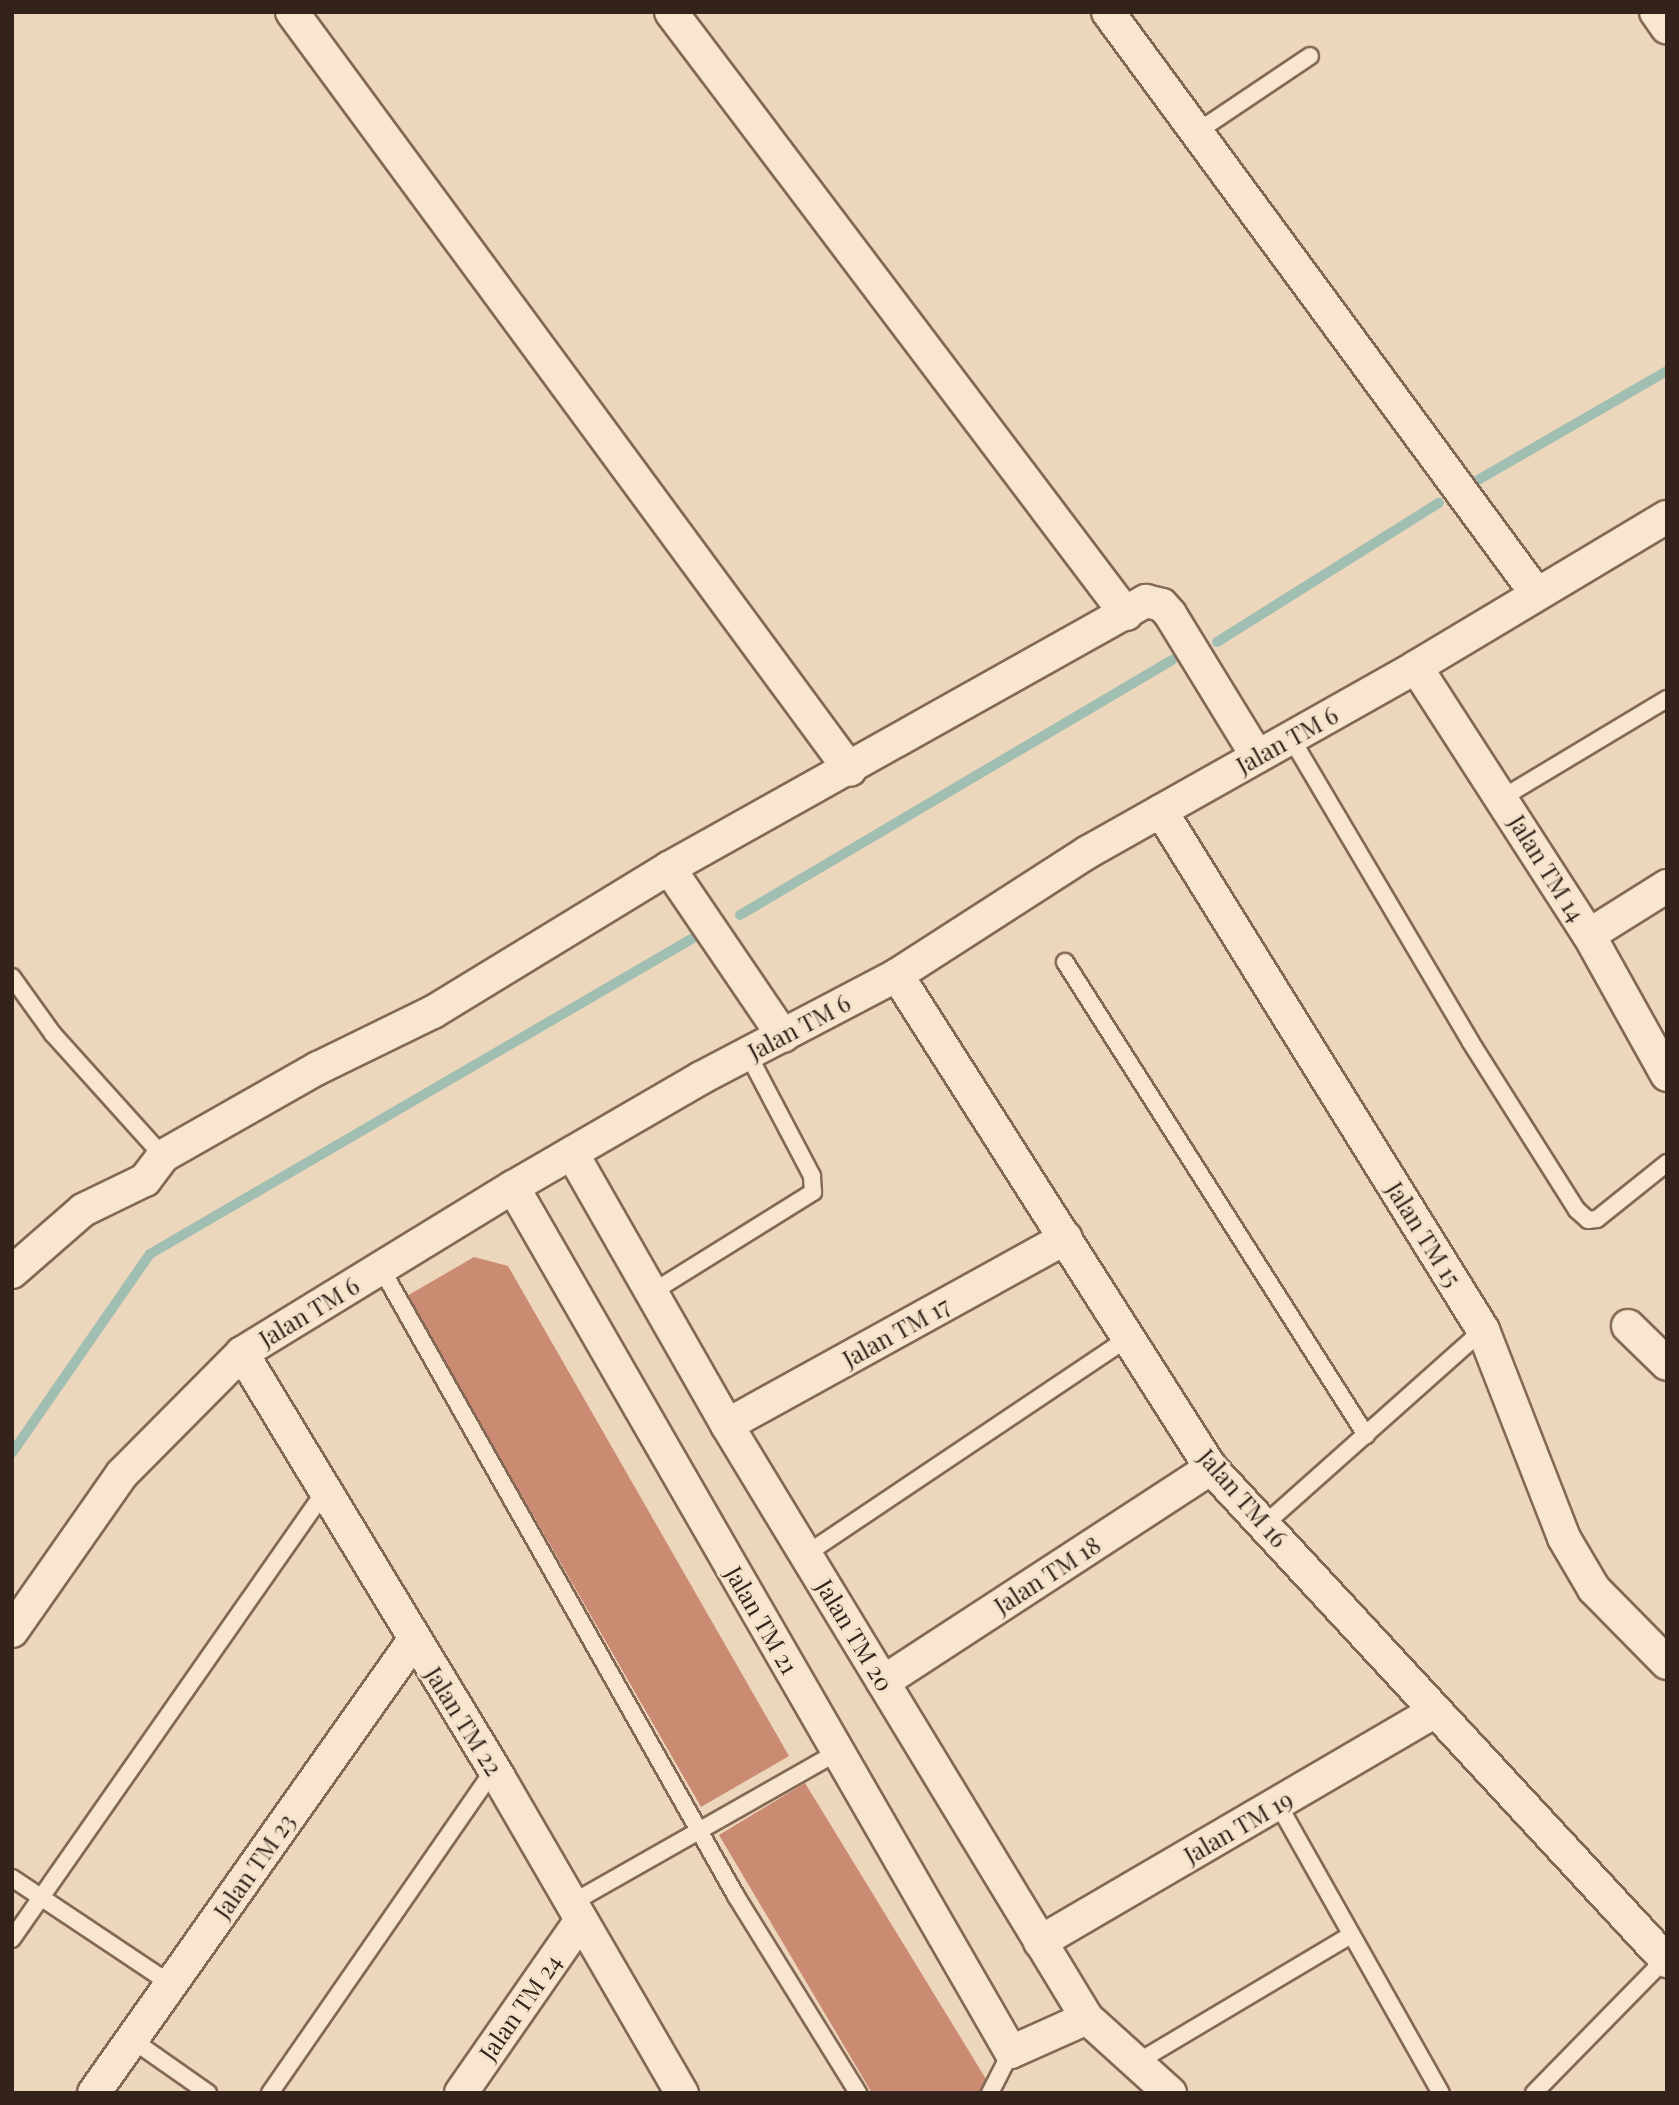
<!DOCTYPE html>
<html>
<head>
<meta charset="utf-8">
<style>
	body { margin:0 }
	#map { position:relative; width:1679px; height:2105px; overflow:hidden; background:#edd7bc; font-family:"Playfair Display",serif }
	div>[style] { position:absolute }
	.stream>* { height:10px; margin:-5px; padding:0 5px; transform-origin:5px; border-radius:5px; background:#a0beb1 }
	.building>* { inset:0; background:#cb8a72 }
	.roads { filter:drop-shadow(2px 0 #846856) drop-shadow(-2px 0 #846856) drop-shadow(0 2px #846856) drop-shadow(0 -2px #846856) }
	.service>* { height:16px; margin:-8px; padding:0 8px; transform-origin:8px; border-radius:8px; background:#f8e6cf }
	.minor>* { height:32px; margin:-16px; padding:0 16px; transform-origin:16px; border-radius:16px; background:#f8e6cf }
	span { translate:-50% -50%; white-space:nowrap; text-align:center; line-height:1.15; -webkit-text-stroke:5px #f4e2cb; paint-order:stroke }
	.street-label { font-size:24px; color:#33231b }
	.frame { position:absolute; inset:0; border:14px solid #33231b; pointer-events:none }
</style>
</head>
<body>
<div id="map">
	<div class="stream">
		<div style="left:1478px;top:480px;width:218px;rotate:-30deg"></div>
		<div style="left:1217px;top:642px;width:262px;rotate:-32.1deg"></div>
		<div style="left:740px;top:915px;width:502px;rotate:-30.55deg"></div>
		<div style="left:12px;top:1453px;width:242px;rotate:-55.3deg"></div>
		<div style="left:150px;top:1254px;width:636px;rotate:-30.19deg"></div>
	</div>
	<div class="building">
		<div style="clip-path:polygon(474px 1257px,508px 1266px,789px 1756px,701px 1807px,407px 1296px)"></div>
		<div style="clip-path:polygon(805px 1783px,986px 2079px,983px 2093px,872px 2093px,719px 1835px)"></div>
	</div>
	<div class="roads">
		<div class="service">
			<div style="left:1197px;top:132px;width:136px;rotate:-33.9deg"></div>
			<div style="left:1291px;top:738px;width:352px;rotate:59.4deg"></div>
			<div style="left:1470px;top:1041px;width:200px;rotate:57.7deg"></div>
			<div style="left:1577px;top:1210px;width:15px;rotate:42deg"></div>
			<div style="left:1588px;top:1220px;width:9px;rotate:-6deg"></div>
			<div style="left:1597px;top:1219px;width:90px;rotate:-38.7deg"></div>
			<div style="left:1502px;top:798px;width:192px;rotate:-31deg"></div>
			<div style="left:1065px;top:962px;width:561px;rotate:57.53deg"></div>
			<div style="left:12px;top:977px;width:70px;rotate:54.3deg"></div>
			<div style="left:53px;top:1034px;width:164px;rotate:48deg"></div>
			<div style="left:381px;top:1268px;width:721px;rotate:60.52deg"></div>
			<div style="left:736px;top:1896px;width:232px;rotate:58.2deg"></div>
			<div style="left:651px;top:1293px;width:191px;rotate:-31.9deg"></div>
			<div style="left:813px;top:1192px;width:16px;rotate:-94deg"></div>
			<div style="left:812px;top:1176px;width:138px;rotate:-117.7deg"></div>
			<div style="left:1264px;top:1525px;width:293px;rotate:-41.7deg"></div>
			<div style="left:805px;top:1555px;width:389px;rotate:-33.9deg"></div>
			<div style="left:1278px;top:1804px;width:332px;rotate:60.6deg"></div>
			<div style="left:12px;top:1878px;width:191px;rotate:33.7deg"></div>
			<div style="left:570px;top:1904px;width:309px;rotate:-29.6deg"></div>
			<div style="left:12px;top:1939px;width:547px;rotate:-55.06deg"></div>
			<div style="left:131px;top:2039px;width:94px;rotate:35deg"></div>
			<div style="left:1136px;top:2063px;width:248px;rotate:-30.8deg"></div>
			<div style="left:270px;top:2093px;width:393px;rotate:-55.3deg"></div>
			<div style="left:990px;top:2093px;width:46px;rotate:-62.9deg"></div>
			<div style="left:1534px;top:2093px;width:187px;rotate:-45.6deg"></div>
		</div>
		<div class="minor">
			<div style="left:292px;top:12px;width:941px;rotate:53.64deg"></div>
			<div style="left:671px;top:12px;width:755px;rotate:52.92deg"></div>
			<div style="left:1108px;top:12px;width:722px;rotate:53.62deg"></div>
			<div style="left:1656px;top:12px;width:19px;rotate:55deg"></div>
			<div style="left:1416px;top:667px;width:319px;rotate:57.2deg"></div>
			<div style="left:1589px;top:935px;width:160px;rotate:60.9deg"></div>
			<div style="left:1161px;top:811px;width:611px;rotate:58.18deg"></div>
			<div style="left:1483px;top:1330px;width:223px;rotate:68.7deg"></div>
			<div style="left:1564px;top:1538px;width:59px;rotate:59.5deg"></div>
			<div style="left:1594px;top:1589px;width:104px;rotate:45.4deg"></div>
			<div style="left:669px;top:868px;width:203px;rotate:55.8deg"></div>
			<div style="left:1589px;top:935px;width:92px;rotate:-32.1deg"></div>
			<div style="left:897px;top:975px;width:585px;rotate:57.51deg"></div>
			<div style="left:1211px;top:1468px;width:672px;rotate:47.23deg"></div>
			<div style="left:572px;top:1153px;width:313px;rotate:60.3deg"></div>
			<div style="left:727px;top:1425px;width:694px;rotate:58.74deg"></div>
			<div style="left:1087px;top:2018px;width:112px;rotate:42.1deg"></div>
			<div style="left:513px;top:1187px;width:998px;rotate:60.07deg"></div>
			<div style="left:1011px;top:2052px;width:83px;rotate:-24.1deg"></div>
			<div style="left:12px;top:1272px;width:94px;rotate:-41.1deg"></div>
			<div style="left:83px;top:1210px;width:69px;rotate:-25.8deg"></div>
			<div style="left:145px;top:1180px;width:30px;rotate:-53deg"></div>
			<div style="left:163px;top:1156px;width:178px;rotate:-29.6deg"></div>
			<div style="left:318px;top:1068px;width:128px;rotate:-26deg"></div>
			<div style="left:433px;top:1012px;width:276px;rotate:-31.4deg"></div>
			<div style="left:669px;top:868px;width:547px;rotate:-29.24deg"></div>
			<div style="left:1146px;top:601px;width:16px;rotate:14deg"></div>
			<div style="left:1162px;top:605px;width:12px;rotate:48deg"></div>
			<div style="left:1170px;top:614px;width:167px;rotate:58.5deg"></div>
			<div style="left:1628px;top:1326px;width:54px;rotate:44.3deg"></div>
			<div style="left:242px;top:1353px;width:494px;rotate:58.8deg"></div>
			<div style="left:498px;top:1776px;width:367px;rotate:59.9deg"></div>
			<div style="left:727px;top:1425px;width:387px;rotate:-28.9deg"></div>
			<div style="left:12px;top:1631px;width:192px;rotate:-55deg"></div>
			<div style="left:122px;top:1474px;width:170px;rotate:-45.2deg"></div>
			<div style="left:242px;top:1353px;width:318px;rotate:-31.5deg"></div>
			<div style="left:513px;top:1187px;width:217px;rotate:-30.1deg"></div>
			<div style="left:701px;top:1078px;width:221px;rotate:-27.7deg"></div>
			<div style="left:897px;top:975px;width:227px;rotate:-32.8deg"></div>
			<div style="left:1088px;top:852px;width:377px;rotate:-29.4deg"></div>
			<div style="left:1416px;top:667px;width:292px;rotate:-30.9deg"></div>
			<div style="left:883px;top:1682px;width:392px;rotate:-33.1deg"></div>
			<div style="left:1040px;top:1942px;width:458px;rotate:-30.3deg"></div>
			<div style="left:94px;top:2093px;width:555px;rotate:-54.76deg"></div>
			<div style="left:461px;top:2093px;width:208px;rotate:-55.2deg"></div>
		</div>
	</div>
	<div class="street-label">
		<span style="left:1287px;top:740px;rotate:-29deg">Jalan TM 6</span>
		<span style="left:1547px;top:868px;rotate:58deg">Jalan TM 14</span>
		<span style="left:799px;top:1027px;rotate:-28deg">Jalan TM 6</span>
		<span style="left:1424px;top:1234px;rotate:58deg">Jalan TM 15</span>
		<span style="left:309px;top:1312px;rotate:-31deg">Jalan TM 6</span>
		<span style="left:896px;top:1332px;rotate:-29deg">Jalan TM 17</span>
		<span style="left:1243px;top:1498px;rotate:49deg">Jalan TM 16</span>
		<span style="left:1047px;top:1575px;rotate:-33deg">Jalan TM 18</span>
		<span style="left:762px;top:1620px;rotate:60deg">Jalan TM 21</span>
		<span style="left:855px;top:1635px;rotate:59deg">Jalan TM 20</span>
		<span style="left:464px;top:1721px;rotate:58deg">Jalan TM 22</span>
		<span style="left:1238px;top:1827px;rotate:-30deg">Jalan TM 19</span>
		<span style="left:254px;top:1866px;rotate:-55deg">Jalan TM 23</span>
		<span style="left:520px;top:2007px;rotate:-55deg">Jalan TM 24</span>
	</div>
	<div class="frame"></div>
</div>
</body>
</html>
